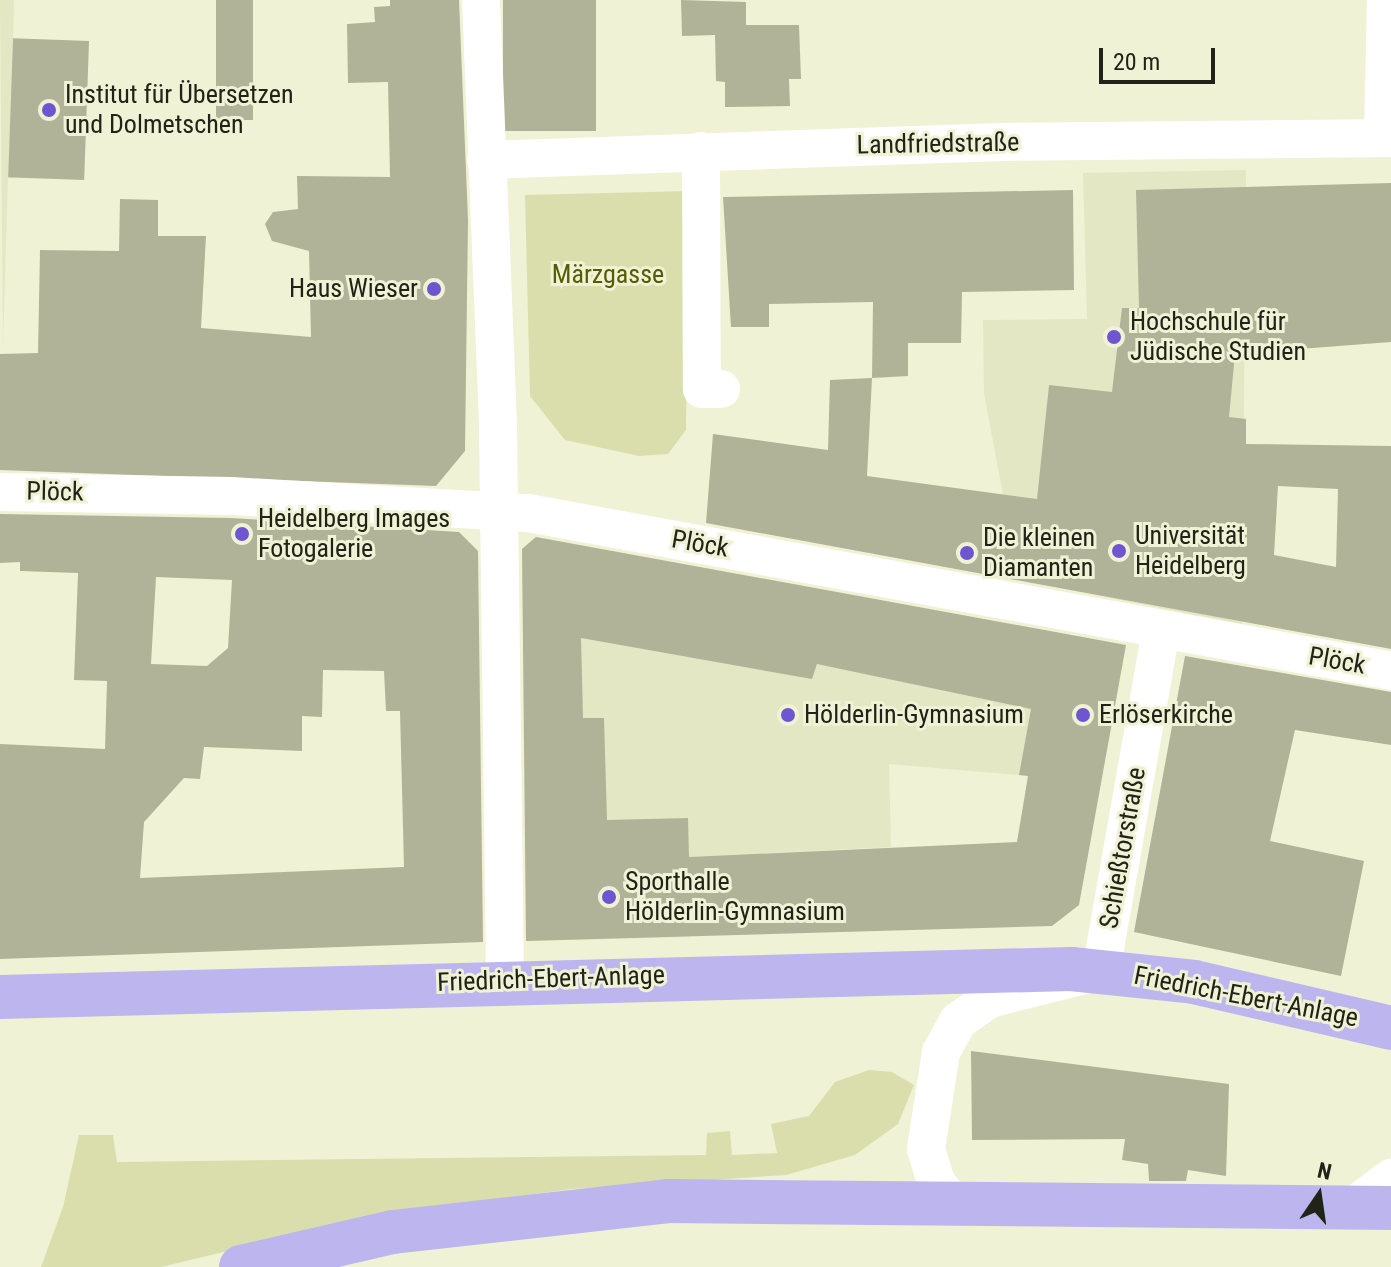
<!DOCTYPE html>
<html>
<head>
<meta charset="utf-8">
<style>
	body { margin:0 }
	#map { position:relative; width:1391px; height:1267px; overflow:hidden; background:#eff2d5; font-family:"Roboto Condensed",sans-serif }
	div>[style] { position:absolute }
	.built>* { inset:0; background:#e4e7c3 }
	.green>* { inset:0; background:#dadead }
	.building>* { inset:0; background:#b1b398; transform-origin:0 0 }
	.minor>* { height:38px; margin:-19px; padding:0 19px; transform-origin:19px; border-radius:19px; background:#fff }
	.major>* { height:44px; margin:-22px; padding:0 22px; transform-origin:22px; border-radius:22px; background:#bdb5ee }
	.dots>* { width:22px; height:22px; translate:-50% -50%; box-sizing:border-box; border:4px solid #eff2d5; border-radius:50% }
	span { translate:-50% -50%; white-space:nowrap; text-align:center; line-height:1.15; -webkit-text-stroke:6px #eff2d5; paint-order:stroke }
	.poi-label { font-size:26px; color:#222318 }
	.left { translate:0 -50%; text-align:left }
	.right { translate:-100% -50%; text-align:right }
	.street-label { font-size:26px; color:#222318 }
	.park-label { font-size:26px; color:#585b06 }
	.north { position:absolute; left:1279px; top:1155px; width:80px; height:80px; -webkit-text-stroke:6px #eff2d5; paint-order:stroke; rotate:13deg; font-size:22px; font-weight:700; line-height:32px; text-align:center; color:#222318 }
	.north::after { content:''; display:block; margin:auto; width:28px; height:36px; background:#222318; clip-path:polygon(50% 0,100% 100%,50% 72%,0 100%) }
	.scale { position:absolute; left:1099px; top:48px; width:116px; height:36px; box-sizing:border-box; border:4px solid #222318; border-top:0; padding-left:10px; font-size:24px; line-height:28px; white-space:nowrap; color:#222318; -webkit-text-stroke:6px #eff2d5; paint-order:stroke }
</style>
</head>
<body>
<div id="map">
	<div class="built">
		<div style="clip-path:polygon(0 0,14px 0,13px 42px,89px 41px,84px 179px,8px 178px,3px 345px)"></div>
		<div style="clip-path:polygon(1246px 170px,1242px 624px,988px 574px,1003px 495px,984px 393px,983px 320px,1087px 319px,1083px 173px)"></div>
		<div style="clip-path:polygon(536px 537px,1058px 639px,1019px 775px,889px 764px,891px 847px,690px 857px,691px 937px,529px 941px,522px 549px)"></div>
	</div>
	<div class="green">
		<div style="clip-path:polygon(689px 191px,686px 430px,668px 454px,639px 456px,565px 440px,530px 396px,525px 195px)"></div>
		<div style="clip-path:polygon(869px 1070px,892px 1072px,914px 1085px,898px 1124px,855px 1155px,786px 1175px,572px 1189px,378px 1215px,161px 1267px,41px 1267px,63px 1207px,79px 1135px,113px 1135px,117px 1162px,706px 1155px,707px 1133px,730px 1131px,732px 1155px,777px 1153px,771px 1124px,809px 1116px,835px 1082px)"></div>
	</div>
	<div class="building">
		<div style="left:216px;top:0;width:37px;height:120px"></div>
		<div style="clip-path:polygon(390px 0,459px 0,468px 220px,465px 451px,436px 486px,0 470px,0 354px,38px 353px,40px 250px,119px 251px,120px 199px,158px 200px,158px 236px,206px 236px,201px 328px,311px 337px,309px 251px,272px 241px,265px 224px,273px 212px,298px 209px,297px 176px,390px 177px,388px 82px,348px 83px,347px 24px,375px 22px,374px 7px,390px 6px)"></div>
		<div style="left:503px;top:0;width:93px;height:131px"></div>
		<div style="clip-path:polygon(681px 0,746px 2px,746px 25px,799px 25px,801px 79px,789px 79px,790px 106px,725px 107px,725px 82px,716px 81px,715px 35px,682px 36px)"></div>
		<div style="left:89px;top:41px;width:139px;height:76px;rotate:92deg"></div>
		<div style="clip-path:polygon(evenodd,1391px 183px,1391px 342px,1235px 354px,1229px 417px,1246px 419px,1246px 444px,1391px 446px,1391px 649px,706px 523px,713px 434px,828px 450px,830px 380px,872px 378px,867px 476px,1037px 499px,1049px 385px,1112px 392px,1122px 308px,1139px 308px,1136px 190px,1391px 183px,1278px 486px,1338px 489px,1336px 567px,1274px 555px,1278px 486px)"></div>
		<div style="clip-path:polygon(1073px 190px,1074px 290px,962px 292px,961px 343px,908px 343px,908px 376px,872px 378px,873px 302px,769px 304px,769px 327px,731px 327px,723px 197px)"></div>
		<div style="clip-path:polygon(evenodd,0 514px,230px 518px,459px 532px,478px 551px,483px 942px,0 959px,0 744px,105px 749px,107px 681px,74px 680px,78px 573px,20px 571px,20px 562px,0 563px,0 514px,156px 577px,232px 580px,228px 648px,207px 666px,151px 664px,156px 577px,0 514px,323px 670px,384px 671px,386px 711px,400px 711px,404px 867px,140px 878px,144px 822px,184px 778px,200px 779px,204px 747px,302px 751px,302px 716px,322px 717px,323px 670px)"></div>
		<div style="clip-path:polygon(evenodd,536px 537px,1126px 645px,1079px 905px,1052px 926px,526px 941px,522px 549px,536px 537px,581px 638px,812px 679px,817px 664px,1031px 709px,1019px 775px,1028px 776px,1017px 842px,689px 857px,688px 818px,607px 820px,604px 718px,583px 718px,581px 638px)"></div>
		<div style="clip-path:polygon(1185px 656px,1391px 692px,1391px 745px,1295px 730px,1270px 841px,1364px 861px,1341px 976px,1134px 932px)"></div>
		<div style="clip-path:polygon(971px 1051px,1229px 1084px,1226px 1176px,1188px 1170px,1186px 1181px,1149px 1181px,1148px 1164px,1122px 1160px,1125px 1139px,972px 1140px)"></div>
	</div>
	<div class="minor">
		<div style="left:481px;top:0;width:427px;rotate:87.7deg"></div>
		<div style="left:498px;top:427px;width:553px;rotate:89.27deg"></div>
		<div style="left:1383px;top:138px;width:138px;rotate:-88.8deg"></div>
		<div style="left:701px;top:151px;width:238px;rotate:89.8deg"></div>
		<div style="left:702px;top:389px;width:19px"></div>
		<div style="left:486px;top:160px;width:516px;rotate:-2deg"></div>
		<div style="left:1002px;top:142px;width:389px;rotate:-0.6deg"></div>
		<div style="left:0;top:492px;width:231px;rotate:1deg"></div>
		<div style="left:231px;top:496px;width:297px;rotate:3.3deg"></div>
		<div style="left:528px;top:513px;width:877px;rotate:10.37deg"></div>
		<div style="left:952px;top:1202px;width:26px;rotate:-129deg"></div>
		<div style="left:936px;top:1182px;width:34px;rotate:-107deg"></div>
		<div style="left:926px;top:1149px;width:98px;rotate:-81.2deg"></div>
		<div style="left:941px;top:1052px;width:35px;rotate:-61deg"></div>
		<div style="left:958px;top:1021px;width:38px;rotate:-35deg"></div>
		<div style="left:989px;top:999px;width:115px;rotate:-14deg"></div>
		<div style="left:1101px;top:971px;width:345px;rotate:-80deg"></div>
		<div style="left:1352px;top:1207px;width:49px;rotate:-36.6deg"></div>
	</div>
	<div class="major">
		<div style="left:0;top:997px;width:1071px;rotate:-1.5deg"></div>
		<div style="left:1071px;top:969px;width:124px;rotate:6deg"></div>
		<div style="left:1194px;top:982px;width:202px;rotate:13.1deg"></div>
		<div style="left:241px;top:1267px;width:156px;rotate:-13deg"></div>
		<div style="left:393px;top:1232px;width:277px;rotate:-6.4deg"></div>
		<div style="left:668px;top:1201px;width:723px;rotate:0.55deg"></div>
	</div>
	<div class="dots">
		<div style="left:49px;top:110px;background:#6f55cf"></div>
		<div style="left:434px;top:289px;background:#6f55cf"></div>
		<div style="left:1114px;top:337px;background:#6f55cf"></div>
		<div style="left:242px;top:534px;background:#6f55cf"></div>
		<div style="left:1119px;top:551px;background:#6f55cf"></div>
		<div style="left:967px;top:553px;background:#6f55cf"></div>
		<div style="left:788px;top:715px;background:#6f55cf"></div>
		<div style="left:1083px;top:715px;background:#6f55cf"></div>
		<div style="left:609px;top:897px;background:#6f55cf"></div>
	</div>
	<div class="poi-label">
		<span class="left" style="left:65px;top:110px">Institut für Übersetzen<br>und Dolmetschen</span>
		<span class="right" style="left:418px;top:289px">Haus Wieser</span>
		<span class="left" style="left:1130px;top:337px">Hochschule für<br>Jüdische Studien</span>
		<span class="left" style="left:258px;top:534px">Heidelberg Images<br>Fotogalerie</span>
		<span class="left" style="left:1135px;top:551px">Universität<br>Heidelberg</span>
		<span class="left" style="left:983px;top:553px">Die kleinen<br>Diamanten</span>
		<span class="left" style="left:804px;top:715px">Hölderlin-Gymnasium</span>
		<span class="left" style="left:1099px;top:715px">Erlöserkirche</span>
		<span class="left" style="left:625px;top:897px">Sporthalle<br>Hölderlin-Gymnasium</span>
	</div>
	<div class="street-label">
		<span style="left:938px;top:144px;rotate:-1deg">Landfriedstraße</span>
		<span style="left:55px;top:492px;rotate:1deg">Plöck</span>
		<span style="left:700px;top:544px;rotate:10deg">Plöck</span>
		<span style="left:1337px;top:661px;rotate:10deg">Plöck</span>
		<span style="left:1123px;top:848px;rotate:-80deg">Schießtorstraße</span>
		<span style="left:551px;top:979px;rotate:-2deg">Friedrich-Ebert-Anlage</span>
		<span style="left:1246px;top:997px;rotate:11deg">Friedrich-Ebert-Anlage</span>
	</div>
	<div class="park-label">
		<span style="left:608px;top:275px">Märzgasse</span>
	</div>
	<div class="north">N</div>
	<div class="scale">20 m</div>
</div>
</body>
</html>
